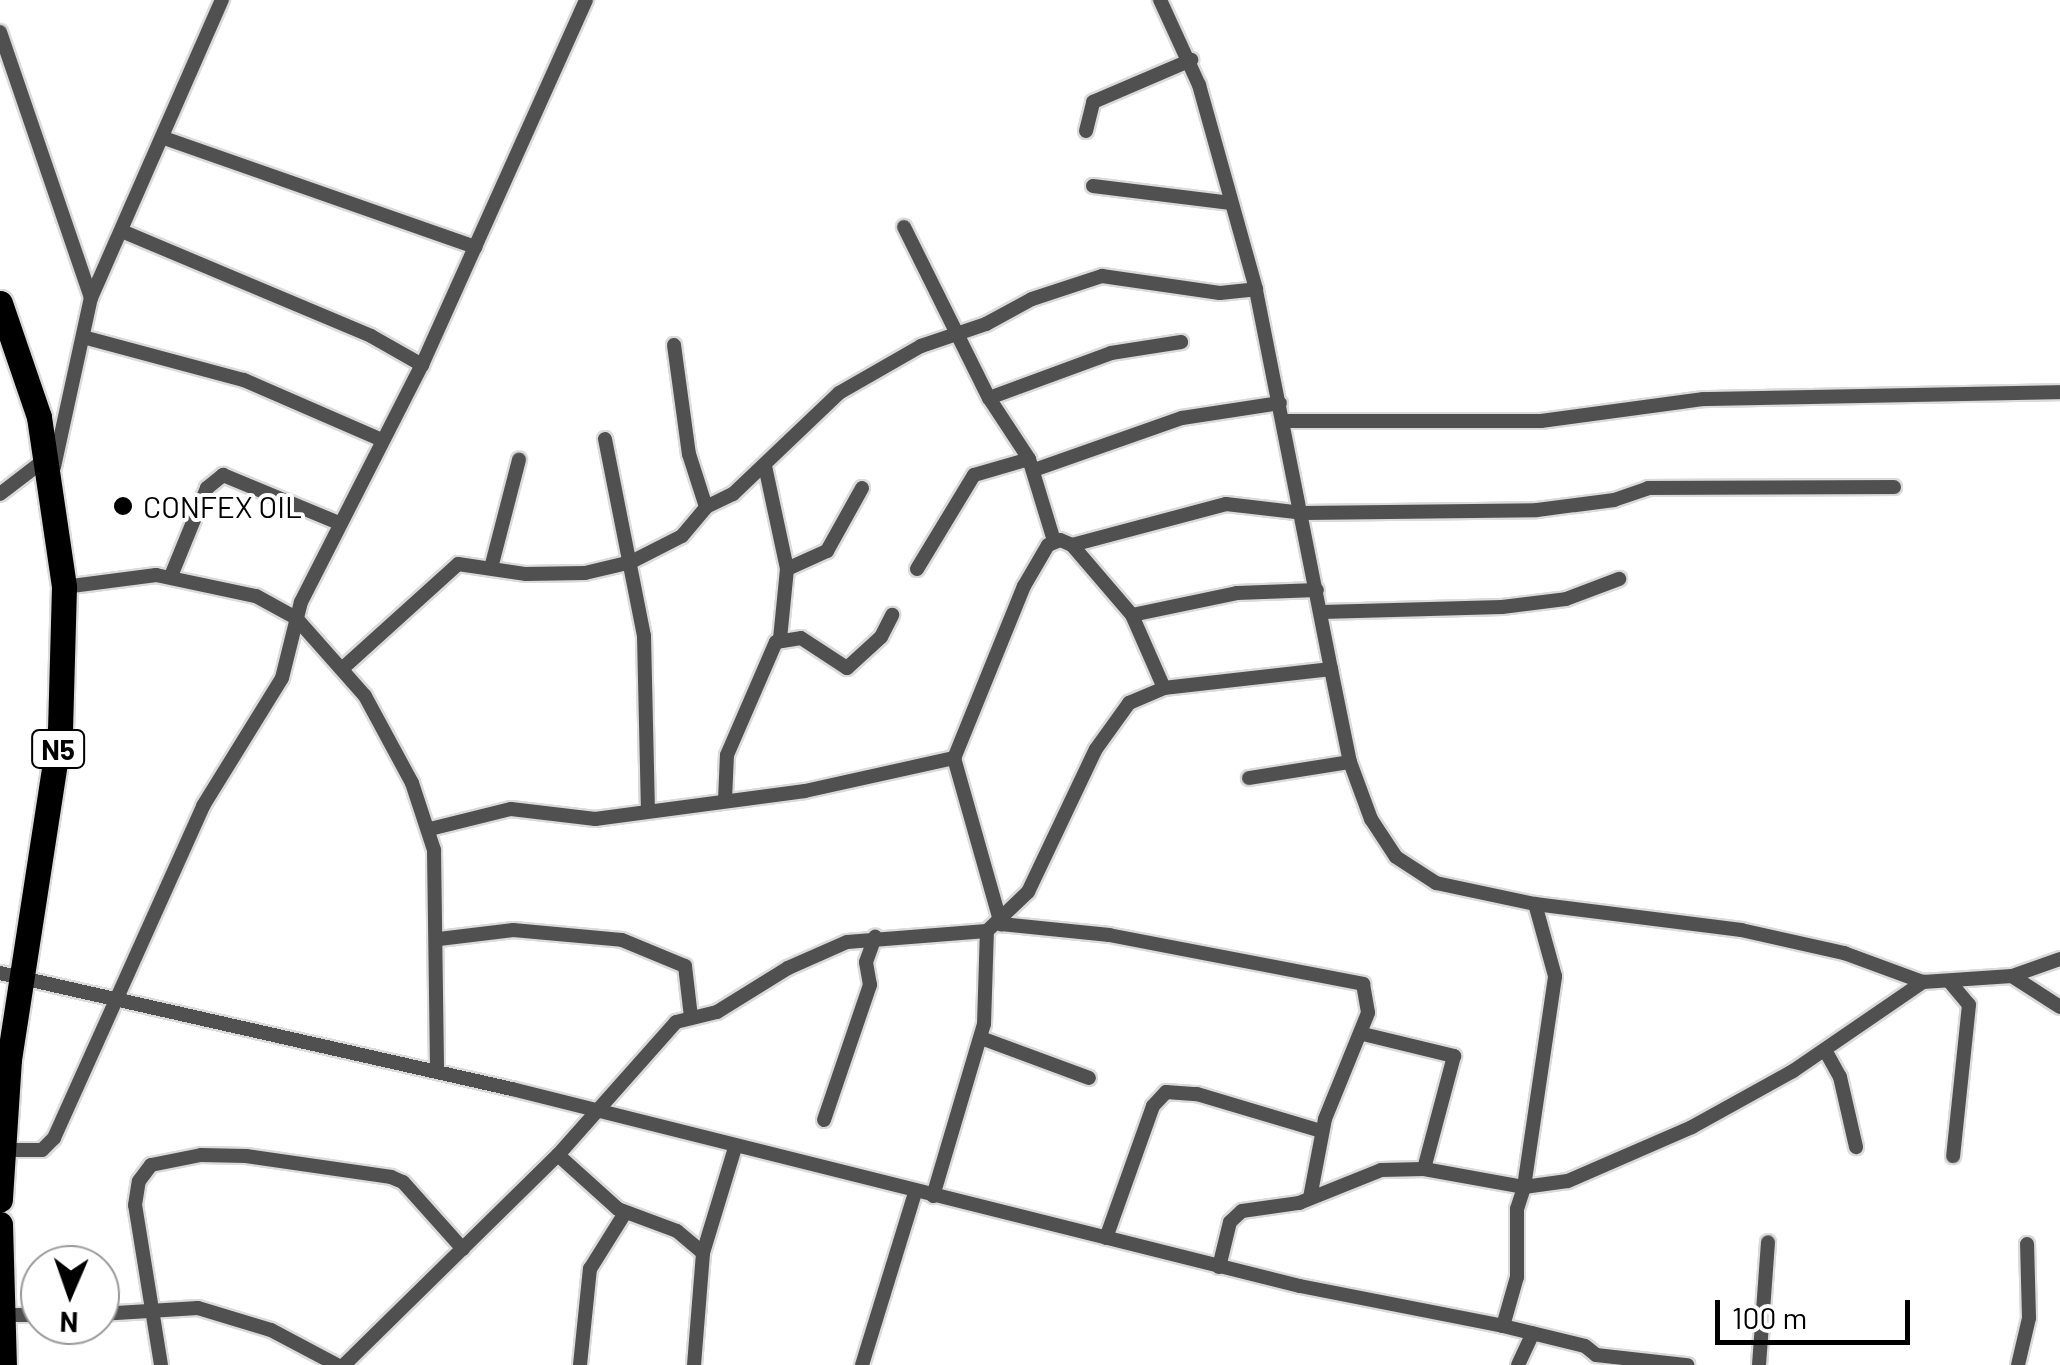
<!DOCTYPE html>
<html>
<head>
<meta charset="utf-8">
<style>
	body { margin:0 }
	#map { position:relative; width:2060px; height:1365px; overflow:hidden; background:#fff; font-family:Barlow,sans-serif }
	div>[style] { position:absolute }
	.roads { filter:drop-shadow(2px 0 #dbdbdb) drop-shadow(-2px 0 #dbdbdb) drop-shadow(0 2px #dbdbdb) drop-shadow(0 -2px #dbdbdb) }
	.street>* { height:14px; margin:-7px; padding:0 7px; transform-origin:7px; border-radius:7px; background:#505050 }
	.highway>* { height:25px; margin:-12.5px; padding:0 12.5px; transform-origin:12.5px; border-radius:12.5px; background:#000 }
	.dots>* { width:28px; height:28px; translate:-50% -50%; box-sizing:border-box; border:5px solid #fff; border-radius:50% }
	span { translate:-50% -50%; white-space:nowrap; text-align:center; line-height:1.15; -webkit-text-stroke:8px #fff; paint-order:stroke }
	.shield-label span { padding:2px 8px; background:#fff; border:2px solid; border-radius:8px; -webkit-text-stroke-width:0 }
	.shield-label { font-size:28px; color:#000; font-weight:700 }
	.poi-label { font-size:30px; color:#000 }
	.left { translate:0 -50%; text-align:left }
	.north { position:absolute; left:20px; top:1245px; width:100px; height:100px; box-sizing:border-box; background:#fff; border:2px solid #999; border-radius:50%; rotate:182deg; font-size:28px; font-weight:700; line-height:40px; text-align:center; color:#000 }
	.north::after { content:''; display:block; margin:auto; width:35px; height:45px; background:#000; clip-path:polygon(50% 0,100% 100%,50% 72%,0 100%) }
	.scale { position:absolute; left:1715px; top:1300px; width:195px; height:45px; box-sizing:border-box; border:5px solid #000; border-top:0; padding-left:12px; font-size:30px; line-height:35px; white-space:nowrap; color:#000; -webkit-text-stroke:8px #fff; paint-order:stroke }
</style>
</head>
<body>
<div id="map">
	<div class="roads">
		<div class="street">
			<div style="left:0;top:32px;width:281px;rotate:71.1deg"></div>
			<div style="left:1086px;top:131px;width:30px;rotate:-76deg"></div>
			<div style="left:1093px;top:102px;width:107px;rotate:-23.2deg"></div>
			<div style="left:164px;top:138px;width:330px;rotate:19.3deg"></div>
			<div style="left:1093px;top:186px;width:139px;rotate:7deg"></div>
			<div style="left:904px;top:227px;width:191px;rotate:63.6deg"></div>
			<div style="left:989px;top:398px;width:73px;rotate:56.7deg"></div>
			<div style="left:124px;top:232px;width:268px;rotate:22.8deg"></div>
			<div style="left:371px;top:336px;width:59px;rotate:29.6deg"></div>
			<div style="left:83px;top:337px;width:167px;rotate:15deg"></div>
			<div style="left:244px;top:380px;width:150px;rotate:23.5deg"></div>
			<div style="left:674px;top:345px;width:110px;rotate:82.2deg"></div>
			<div style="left:689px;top:454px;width:56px;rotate:72.2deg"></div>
			<div style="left:989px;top:398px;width:130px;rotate:-20.2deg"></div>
			<div style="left:1111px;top:353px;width:71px;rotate:-8.9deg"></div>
			<div style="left:1285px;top:421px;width:256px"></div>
			<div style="left:1541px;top:421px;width:163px;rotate:-7.7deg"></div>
			<div style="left:1703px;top:399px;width:357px;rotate:-1.1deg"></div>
			<div style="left:605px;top:439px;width:201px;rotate:78.8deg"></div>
			<div style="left:644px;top:636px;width:175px;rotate:88.7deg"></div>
			<div style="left:765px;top:466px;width:105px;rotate:77.9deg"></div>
			<div style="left:54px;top:467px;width:173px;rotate:-77.7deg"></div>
			<div style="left:91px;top:298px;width:326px;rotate:-66.3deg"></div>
			<div style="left:1034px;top:470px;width:157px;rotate:-19.4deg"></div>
			<div style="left:1182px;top:418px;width:99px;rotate:-8.7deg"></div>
			<div style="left:0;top:494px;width:59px;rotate:-37.5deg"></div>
			<div style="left:1072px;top:545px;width:159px;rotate:-14.9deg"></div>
			<div style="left:1226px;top:504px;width:79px;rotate:6.6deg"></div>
			<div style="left:1304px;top:513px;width:233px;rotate:-0.7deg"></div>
			<div style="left:1537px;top:510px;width:78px;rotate:-7.4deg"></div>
			<div style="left:1614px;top:500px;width:36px;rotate:-19deg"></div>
			<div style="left:1648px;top:488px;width:246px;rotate:-0.2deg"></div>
			<div style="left:491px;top:568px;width:112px;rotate:-75.5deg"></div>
			<div style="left:917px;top:569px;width:110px;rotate:-58.8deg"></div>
			<div style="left:974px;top:475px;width:57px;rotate:-16.2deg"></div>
			<div style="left:1029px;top:459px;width:86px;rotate:73deg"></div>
			<div style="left:171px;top:576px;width:95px;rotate:-67.8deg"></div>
			<div style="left:207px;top:488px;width:21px;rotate:-39deg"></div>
			<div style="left:223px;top:475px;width:126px;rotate:22.5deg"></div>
			<div style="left:64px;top:587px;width:93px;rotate:-7.4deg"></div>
			<div style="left:156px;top:575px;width:102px;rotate:11.9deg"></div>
			<div style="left:256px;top:596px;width:46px;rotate:28.8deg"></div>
			<div style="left:296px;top:618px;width:104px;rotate:48.5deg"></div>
			<div style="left:365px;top:696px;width:99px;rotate:61.6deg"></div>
			<div style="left:412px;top:783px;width:71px;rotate:71.8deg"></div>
			<div style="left:434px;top:850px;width:221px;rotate:89.2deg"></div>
			<div style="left:1322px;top:612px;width:180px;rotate:-1.6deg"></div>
			<div style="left:1502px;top:607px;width:64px;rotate:-7.1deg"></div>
			<div style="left:1566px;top:599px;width:57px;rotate:-20.7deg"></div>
			<div style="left:1132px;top:615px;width:107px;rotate:-11.8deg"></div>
			<div style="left:1237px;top:593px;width:80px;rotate:-2.1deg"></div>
			<div style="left:780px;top:639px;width:70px;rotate:-84.3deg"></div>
			<div style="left:787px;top:569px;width:44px;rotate:-24.2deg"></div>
			<div style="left:827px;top:551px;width:72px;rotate:-60.9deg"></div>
			<div style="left:343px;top:668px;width:155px;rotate:-42.1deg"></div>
			<div style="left:458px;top:564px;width:69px;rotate:8.4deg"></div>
			<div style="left:526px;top:574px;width:59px;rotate:-1deg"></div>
			<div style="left:585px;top:573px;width:47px;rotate:-13.4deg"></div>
			<div style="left:631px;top:562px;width:57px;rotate:-27deg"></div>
			<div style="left:682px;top:536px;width:38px;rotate:-50deg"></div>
			<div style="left:706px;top:507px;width:30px;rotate:-26deg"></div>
			<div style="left:733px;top:494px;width:146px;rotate:-43.6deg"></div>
			<div style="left:839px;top:393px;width:95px;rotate:-29.8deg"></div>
			<div style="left:921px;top:346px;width:69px;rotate:-18.7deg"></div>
			<div style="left:986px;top:324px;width:52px;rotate:-28.5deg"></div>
			<div style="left:1032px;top:299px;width:74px;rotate:-18.2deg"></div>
			<div style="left:1102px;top:276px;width:119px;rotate:8.2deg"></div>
			<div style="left:1220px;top:293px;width:36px;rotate:-6deg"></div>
			<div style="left:1331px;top:669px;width:95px;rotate:78.5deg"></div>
			<div style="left:1350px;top:762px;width:61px;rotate:69.8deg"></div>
			<div style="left:1371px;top:819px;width:45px;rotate:56.7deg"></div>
			<div style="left:1396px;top:857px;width:48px;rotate:33deg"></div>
			<div style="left:1436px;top:883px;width:101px;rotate:12deg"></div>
			<div style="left:1535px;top:904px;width:208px;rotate:7.2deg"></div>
			<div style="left:1741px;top:930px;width:106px;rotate:12.6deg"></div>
			<div style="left:1844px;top:953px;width:84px;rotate:20.2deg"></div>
			<div style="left:1923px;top:982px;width:89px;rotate:-3.9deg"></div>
			<div style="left:2012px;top:976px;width:51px;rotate:-19.5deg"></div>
			<div style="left:1164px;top:688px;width:80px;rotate:-113.7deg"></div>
			<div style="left:1132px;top:615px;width:92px;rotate:-130.6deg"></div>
			<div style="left:1072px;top:545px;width:13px;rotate:-157deg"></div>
			<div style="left:1060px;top:540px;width:13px;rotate:157deg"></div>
			<div style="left:1048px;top:545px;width:48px;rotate:120.3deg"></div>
			<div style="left:1024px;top:586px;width:186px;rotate:112.1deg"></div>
			<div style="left:954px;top:758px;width:173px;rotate:74.2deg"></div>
			<div style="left:1001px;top:924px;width:109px;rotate:5.8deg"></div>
			<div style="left:1109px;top:935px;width:259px;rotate:10.9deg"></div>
			<div style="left:1363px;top:984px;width:29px;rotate:80deg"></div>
			<div style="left:1368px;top:1013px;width:114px;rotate:112.1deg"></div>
			<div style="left:1325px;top:1119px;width:80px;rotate:100.8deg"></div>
			<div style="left:1249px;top:778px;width:102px;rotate:-9deg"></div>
			<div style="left:725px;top:800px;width:45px;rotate:-87.5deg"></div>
			<div style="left:727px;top:755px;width:123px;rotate:-66.6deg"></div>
			<div style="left:776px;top:642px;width:25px;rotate:-9deg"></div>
			<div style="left:801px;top:638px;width:55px;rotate:33.1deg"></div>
			<div style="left:847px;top:668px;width:46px;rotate:-42.4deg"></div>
			<div style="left:881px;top:637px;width:25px;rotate:-63deg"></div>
			<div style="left:430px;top:829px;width:83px;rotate:-13.9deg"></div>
			<div style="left:511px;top:809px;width:85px;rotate:6.8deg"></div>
			<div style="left:595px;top:819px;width:212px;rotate:-7.6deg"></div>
			<div style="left:805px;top:791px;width:153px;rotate:-12.5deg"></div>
			<div style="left:439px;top:939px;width:75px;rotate:-6.9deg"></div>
			<div style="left:513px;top:930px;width:109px;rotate:5.2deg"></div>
			<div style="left:622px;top:940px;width:68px;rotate:22.4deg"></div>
			<div style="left:685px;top:966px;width:51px;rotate:83.3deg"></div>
			<div style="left:0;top:973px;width:525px;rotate:12.77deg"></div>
			<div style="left:512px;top:1089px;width:812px;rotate:14.04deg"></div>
			<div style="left:1300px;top:1286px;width:207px;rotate:11.1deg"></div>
			<div style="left:1503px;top:1326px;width:84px;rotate:13.7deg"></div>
			<div style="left:1585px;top:1346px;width:14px;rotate:39deg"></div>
			<div style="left:1596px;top:1355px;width:92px;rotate:6.3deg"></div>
			<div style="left:2012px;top:976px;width:57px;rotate:32.9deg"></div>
			<div style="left:1949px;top:981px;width:31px;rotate:50deg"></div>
			<div style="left:1969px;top:1005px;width:152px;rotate:96deg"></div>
			<div style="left:1363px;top:1034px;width:94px;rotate:13.6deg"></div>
			<div style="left:1454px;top:1056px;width:117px;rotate:104.9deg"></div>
			<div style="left:981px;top:1038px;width:115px;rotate:20.3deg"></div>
			<div style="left:1825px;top:1050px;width:31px;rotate:61deg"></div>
			<div style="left:1840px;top:1077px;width:72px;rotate:77.1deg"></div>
			<div style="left:824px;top:1120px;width:143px;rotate:-71.2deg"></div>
			<div style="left:870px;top:985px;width:23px;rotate:-100deg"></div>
			<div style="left:866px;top:962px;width:27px;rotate:-70deg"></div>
			<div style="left:1px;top:1150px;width:41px"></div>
			<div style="left:42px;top:1150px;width:17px;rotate:-45deg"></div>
			<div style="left:54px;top:1138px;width:364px;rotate:-65.8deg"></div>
			<div style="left:203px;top:806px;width:150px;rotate:-58.3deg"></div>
			<div style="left:282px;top:678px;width:78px;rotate:-76deg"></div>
			<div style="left:301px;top:602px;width:266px;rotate:-63deg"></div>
			<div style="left:422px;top:365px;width:400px;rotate:-65.8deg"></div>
			<div style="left:558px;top:1155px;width:81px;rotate:42deg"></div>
			<div style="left:618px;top:1209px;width:63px;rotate:20.4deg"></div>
			<div style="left:677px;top:1231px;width:34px;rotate:40deg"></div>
			<div style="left:933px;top:1196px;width:179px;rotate:-73.5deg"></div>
			<div style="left:984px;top:1024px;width:93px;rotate:-88.2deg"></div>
			<div style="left:1106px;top:1238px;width:140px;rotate:-70.4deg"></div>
			<div style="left:1153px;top:1106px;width:19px;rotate:-47deg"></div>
			<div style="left:1166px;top:1092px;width:31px;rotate:4deg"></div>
			<div style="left:1197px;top:1094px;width:129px;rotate:16.6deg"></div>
			<div style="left:1219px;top:1267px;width:46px;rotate:-76.3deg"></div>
			<div style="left:1230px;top:1222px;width:16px;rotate:-43deg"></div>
			<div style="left:1242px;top:1211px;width:58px;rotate:-8deg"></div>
			<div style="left:1299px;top:1203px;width:88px;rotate:-21.9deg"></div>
			<div style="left:1381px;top:1170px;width:43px;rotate:-1.3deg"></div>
			<div style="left:1424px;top:1169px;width:102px;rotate:10.2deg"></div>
			<div style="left:1524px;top:1187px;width:213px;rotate:-81.6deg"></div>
			<div style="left:1555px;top:976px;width:75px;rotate:-105.5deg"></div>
			<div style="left:100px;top:1314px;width:98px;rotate:-3.5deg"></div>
			<div style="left:198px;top:1308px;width:76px;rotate:16.8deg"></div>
			<div style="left:271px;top:1330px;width:75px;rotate:27.9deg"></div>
			<div style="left:2px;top:1315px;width:38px"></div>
			<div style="left:1503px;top:1326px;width:51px;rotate:-74.1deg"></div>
			<div style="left:1517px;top:1277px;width:68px;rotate:-90deg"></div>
			<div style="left:1517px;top:1209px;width:23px;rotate:-72deg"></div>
			<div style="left:1524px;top:1187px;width:44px;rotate:-7.8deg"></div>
			<div style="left:1568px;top:1181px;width:135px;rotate:-23.5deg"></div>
			<div style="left:1692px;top:1127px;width:115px;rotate:-29deg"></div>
			<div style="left:1793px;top:1071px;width:158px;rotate:-34.4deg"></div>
			<div style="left:161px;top:1365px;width:162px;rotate:-99.2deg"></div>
			<div style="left:135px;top:1205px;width:24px;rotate:-81deg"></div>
			<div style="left:139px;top:1181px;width:20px;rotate:-53deg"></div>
			<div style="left:151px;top:1165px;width:51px;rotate:-11.3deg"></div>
			<div style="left:201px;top:1155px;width:45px;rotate:1.3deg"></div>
			<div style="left:246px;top:1156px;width:147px;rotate:8.2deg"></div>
			<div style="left:391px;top:1177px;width:13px;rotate:23deg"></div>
			<div style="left:403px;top:1182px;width:90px;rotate:48.2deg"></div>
			<div style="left:344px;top:1365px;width:300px;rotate:-44.5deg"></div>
			<div style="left:558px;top:1155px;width:178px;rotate:-48.4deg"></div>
			<div style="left:676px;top:1022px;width:42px;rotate:-13.7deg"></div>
			<div style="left:717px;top:1012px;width:84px;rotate:-31.8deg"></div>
			<div style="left:788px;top:968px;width:64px;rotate:-23.8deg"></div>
			<div style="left:847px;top:942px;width:140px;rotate:-4.5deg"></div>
			<div style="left:987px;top:931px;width:57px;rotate:-43.6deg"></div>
			<div style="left:1028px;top:892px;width:158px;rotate:-64.6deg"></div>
			<div style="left:1096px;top:749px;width:57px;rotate:-54.3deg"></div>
			<div style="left:1129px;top:703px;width:38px;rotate:-23deg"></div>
			<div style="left:1164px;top:688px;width:168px;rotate:-6.5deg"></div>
			<div style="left:1331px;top:669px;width:387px;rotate:-101.2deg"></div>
			<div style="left:1256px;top:289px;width:212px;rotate:-105.6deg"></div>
			<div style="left:1199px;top:85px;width:94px;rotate:-114.6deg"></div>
			<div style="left:580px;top:1365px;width:97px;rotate:-84.1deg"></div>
			<div style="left:590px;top:1269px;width:66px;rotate:-58deg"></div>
			<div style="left:694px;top:1365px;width:112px;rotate:-85.4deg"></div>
			<div style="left:703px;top:1253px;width:110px;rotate:-73.1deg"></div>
			<div style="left:862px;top:1365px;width:180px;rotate:-72.9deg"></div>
			<div style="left:1518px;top:1365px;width:35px;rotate:-65deg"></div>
			<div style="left:1759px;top:1365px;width:123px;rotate:-85.8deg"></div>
			<div style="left:2018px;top:1365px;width:48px;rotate:-76.8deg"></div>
			<div style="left:2029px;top:1318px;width:74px;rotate:-91.5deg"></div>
		</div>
		<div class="highway">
			<div style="left:0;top:303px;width:120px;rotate:71.1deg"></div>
			<div style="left:39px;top:417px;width:172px;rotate:81.6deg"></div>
			<div style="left:64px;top:587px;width:143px;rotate:91.6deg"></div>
			<div style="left:60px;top:730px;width:333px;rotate:98.8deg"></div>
			<div style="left:9px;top:1059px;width:141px;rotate:93.7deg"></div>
			<div style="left:0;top:1224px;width:141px;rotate:88.4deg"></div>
		</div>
	</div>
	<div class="dots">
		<div style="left:123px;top:506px;background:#000"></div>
	</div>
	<div class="shield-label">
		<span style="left:58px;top:749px">N5</span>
	</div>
	<div class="poi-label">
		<span class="left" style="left:143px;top:506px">CONFEX OIL</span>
	</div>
	<div class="north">N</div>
	<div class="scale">100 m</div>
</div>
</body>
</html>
